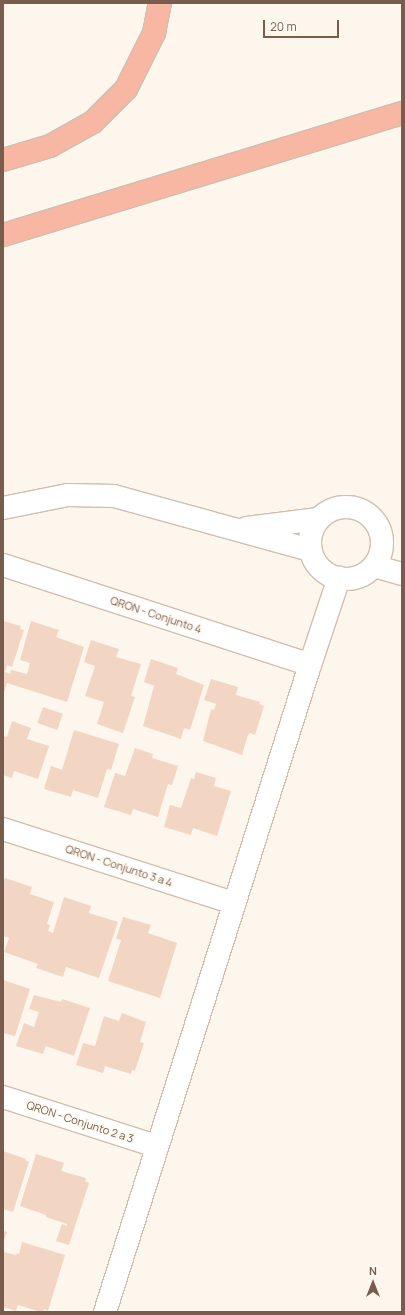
<!DOCTYPE html>
<html>
<head>
<meta charset="utf-8">
<style>
	body { margin:0 }
	#map { position:relative; width:405px; height:1315px; overflow:hidden; background:#fdf6ec; font-family:Manrope,sans-serif }
	div>[style] { position:absolute }
	.building>* { inset:0; background:#f3d5c3; transform-origin:0 0 }
	.roads { filter:drop-shadow(1px 0 #d1beb0) drop-shadow(-1px 0 #d1beb0) drop-shadow(0 1px #d1beb0) drop-shadow(0 -1px #d1beb0) }
	.minor>* { height:22px; margin:-11px; padding:0 11px; transform-origin:11px; border-radius:11px; background:#fff }
	.minor>.ring { margin:-11px; padding:0; box-sizing:content-box; background:none; border:22px solid #fff; border-radius:50% }
	.highway>* { height:22px; margin:-11px; padding:0 11px; transform-origin:11px; border-radius:11px; background:#f7b7a3 }
	span { translate:-50% -50%; white-space:nowrap; text-align:center; line-height:1.15; -webkit-text-stroke:3.5px #fffaf3; paint-order:stroke }
	.street-label { font-size:11px; color:#7a5c4d }
	.frame { position:absolute; inset:0; border:4px solid #7a5c4d; pointer-events:none }
	.north { position:absolute; left:353px; top:1263px; width:40px; height:40px; -webkit-text-stroke:3px #fffaf3; paint-order:stroke; rotate:0deg; font-size:11px; font-weight:700; line-height:16px; text-align:center; color:#7a5c4d }
	.north::after { content:''; display:block; margin:auto; width:14px; height:18px; background:#7a5c4d; clip-path:polygon(50% 0,100% 100%,50% 72%,0 100%) }
	.scale { position:absolute; left:263px; top:20px; width:76px; height:18px; box-sizing:border-box; border:2px solid #7a5c4d; border-top:0; padding-left:5px; font-size:12px; line-height:14px; white-space:nowrap; color:#7a5c4d; -webkit-text-stroke:3px #fffaf3; paint-order:stroke }
</style>
</head>
<body>
<div id="map">
	<div class="building">
		<div style="clip-path:polygon(3px 621px,21px 626px,20px 629px,24px 630px,12px 667px,7px 665px,5px 672px,10px 674px,11px 670px,27px 674px,30px 663px,20px 660px,31px 621px,59px 630px,56px 637px,84px 647px,67px 702px,7px 683px,3px 695px)"></div>
		<div style="clip-path:polygon(91px 640px,119px 649px,116px 657px,141px 664px,131px 696px,135px 697px,123px 733px,97px 724px,104px 702px,85px 696px,95px 666px,84px 662px)"></div>
		<div style="clip-path:polygon(151px 659px,178px 668px,176px 674px,204px 685px,190px 730px,184px 728px,181px 739px,143px 726px,154px 686px,144px 682px)"></div>
		<div style="clip-path:polygon(211px 679px,238px 687px,236px 695px,260px 702px,259px 704px,264px 706px,255px 735px,250px 733px,248px 735px,242px 755px,203px 741px,211px 709px,214px 710px,216px 704px,204px 700px)"></div>
		<div style="left:43px;top:707px;width:21px;height:17px;rotate:19deg"></div>
		<div style="clip-path:polygon(12px 721px,31px 728px,27px 739px,49px 746px,38px 779px,14px 771px,12px 778px,3px 775px,3px 736px,7px 737px)"></div>
		<div style="clip-path:polygon(74px 730px,119px 744px,111px 770px,107px 769px,98px 798px,73px 790px,71px 797px,44px 789px,51px 766px,62px 770px)"></div>
		<div style="clip-path:polygon(135px 748px,153px 754px,152px 758px,178px 766px,172px 785px,168px 784px,158px 817px,133px 809px,131px 815px,104px 807px,115px 773px,125px 776px)"></div>
		<div style="clip-path:polygon(196px 772px,216px 778px,214px 786px,231px 791px,217px 836px,193px 828px,191px 835px,164px 827px,170px 805px,181px 808px,191px 778px,194px 779px)"></div>
		<div style="clip-path:polygon(5px 878px,32px 887px,30px 894px,54px 902px,47px 924px,50px 925px,48px 931px,53px 933px,64px 897px,91px 906px,89px 913px,118px 922px,99px 978px,66px 967px,63px 977px,36px 968px,38px 964px,4px 952px,9px 938px,3px 936px,3px 883px)"></div>
		<div style="clip-path:polygon(123px 917px,151px 925px,148px 933px,177px 943px,160px 998px,108px 981px,121px 940px,116px 939px)"></div>
		<div style="clip-path:polygon(3px 980px,30px 989px,15px 1036px,3px 1033px)"></div>
		<div style="clip-path:polygon(34px 995px,61px 1002px,62px 999px,90px 1008px,74px 1056px,46px 1046px,43px 1054px,16px 1046px,24px 1023px,34px 1027px,39px 1012px,29px 1009px)"></div>
		<div style="clip-path:polygon(122px 1013px,146px 1022px,140px 1042px,144px 1043px,135px 1071px,132px 1070px,131px 1074px,105px 1066px,103px 1073px,76px 1065px,83px 1043px,95px 1046px,104px 1016px,119px 1021px)"></div>
		<div style="clip-path:polygon(3px 1151px,26px 1159px,25px 1160px,29px 1162px,13px 1212px,3px 1209px)"></div>
		<div style="clip-path:polygon(36px 1154px,64px 1163px,61px 1171px,86px 1178px,85px 1181px,89px 1183px,69px 1245px,56px 1241px,62px 1224px,67px 1226px,67px 1224px,46px 1217px,46px 1215px,20px 1206px)"></div>
		<div style="clip-path:polygon(3px 1231px,7px 1232px,3px 1243px)"></div>
		<div style="clip-path:polygon(22px 1242px,65px 1255px,48px 1311px,44px 1309px,43px 1312px,41px 1312px,18px 1305px,16px 1311px,3px 1307px,3px 1256px,4px 1252px,16px 1255px,17px 1253px,19px 1254px)"></div>
	</div>
	<div class="roads">
		<div class="minor">
			<div class="ring" style="left:310px;top:507px;width:50px;height:50px"></div>
			<div style="left:3px;top:508px;width:66px;rotate:-11.3deg"></div>
			<div style="left:68px;top:495px;width:46px;rotate:1.2deg"></div>
			<div style="left:114px;top:496px;width:203px;rotate:15.4deg"></div>
			<div style="left:247px;top:528px;width:72px;rotate:-7.2deg"></div>
			<div style="left:3px;top:565px;width:323px;rotate:18deg"></div>
			<div style="left:374px;top:566px;width:29px;rotate:16deg"></div>
			<div style="left:3px;top:829px;width:243px;rotate:17.8deg"></div>
			<div style="left:3px;top:1097px;width:161px;rotate:17.8deg"></div>
			<div style="left:105px;top:1312px;width:679px;rotate:-72.42deg"></div>
			<div style="left:310px;top:665px;width:92px;rotate:-71.6deg"></div>
		</div>
		<div class="highway">
			<div style="left:3px;top:160px;width:49px;rotate:-16.6deg"></div>
			<div style="left:50px;top:146px;width:49px;rotate:-29.2deg"></div>
			<div style="left:93px;top:122px;width:47px;rotate:-45deg"></div>
			<div style="left:126px;top:89px;width:63px;rotate:-63.4deg"></div>
			<div style="left:154px;top:33px;width:31px;rotate:-79deg"></div>
			<div style="left:3px;top:235px;width:417px;rotate:-17deg"></div>
		</div>
	</div>
	<div class="street-label">
		<span style="left:156px;top:615px;rotate:18deg">QRON - Conjunto 4</span>
		<span style="left:119px;top:866px;rotate:18deg">QRON - Conjunto 3 a 4</span>
		<span style="left:80px;top:1122px;rotate:18deg">QRON - Conjunto 2 a 3</span>
	</div>
	<div class="frame"></div>
	<div class="north">N</div>
	<div class="scale">20 m</div>
</div>
</body>
</html>
